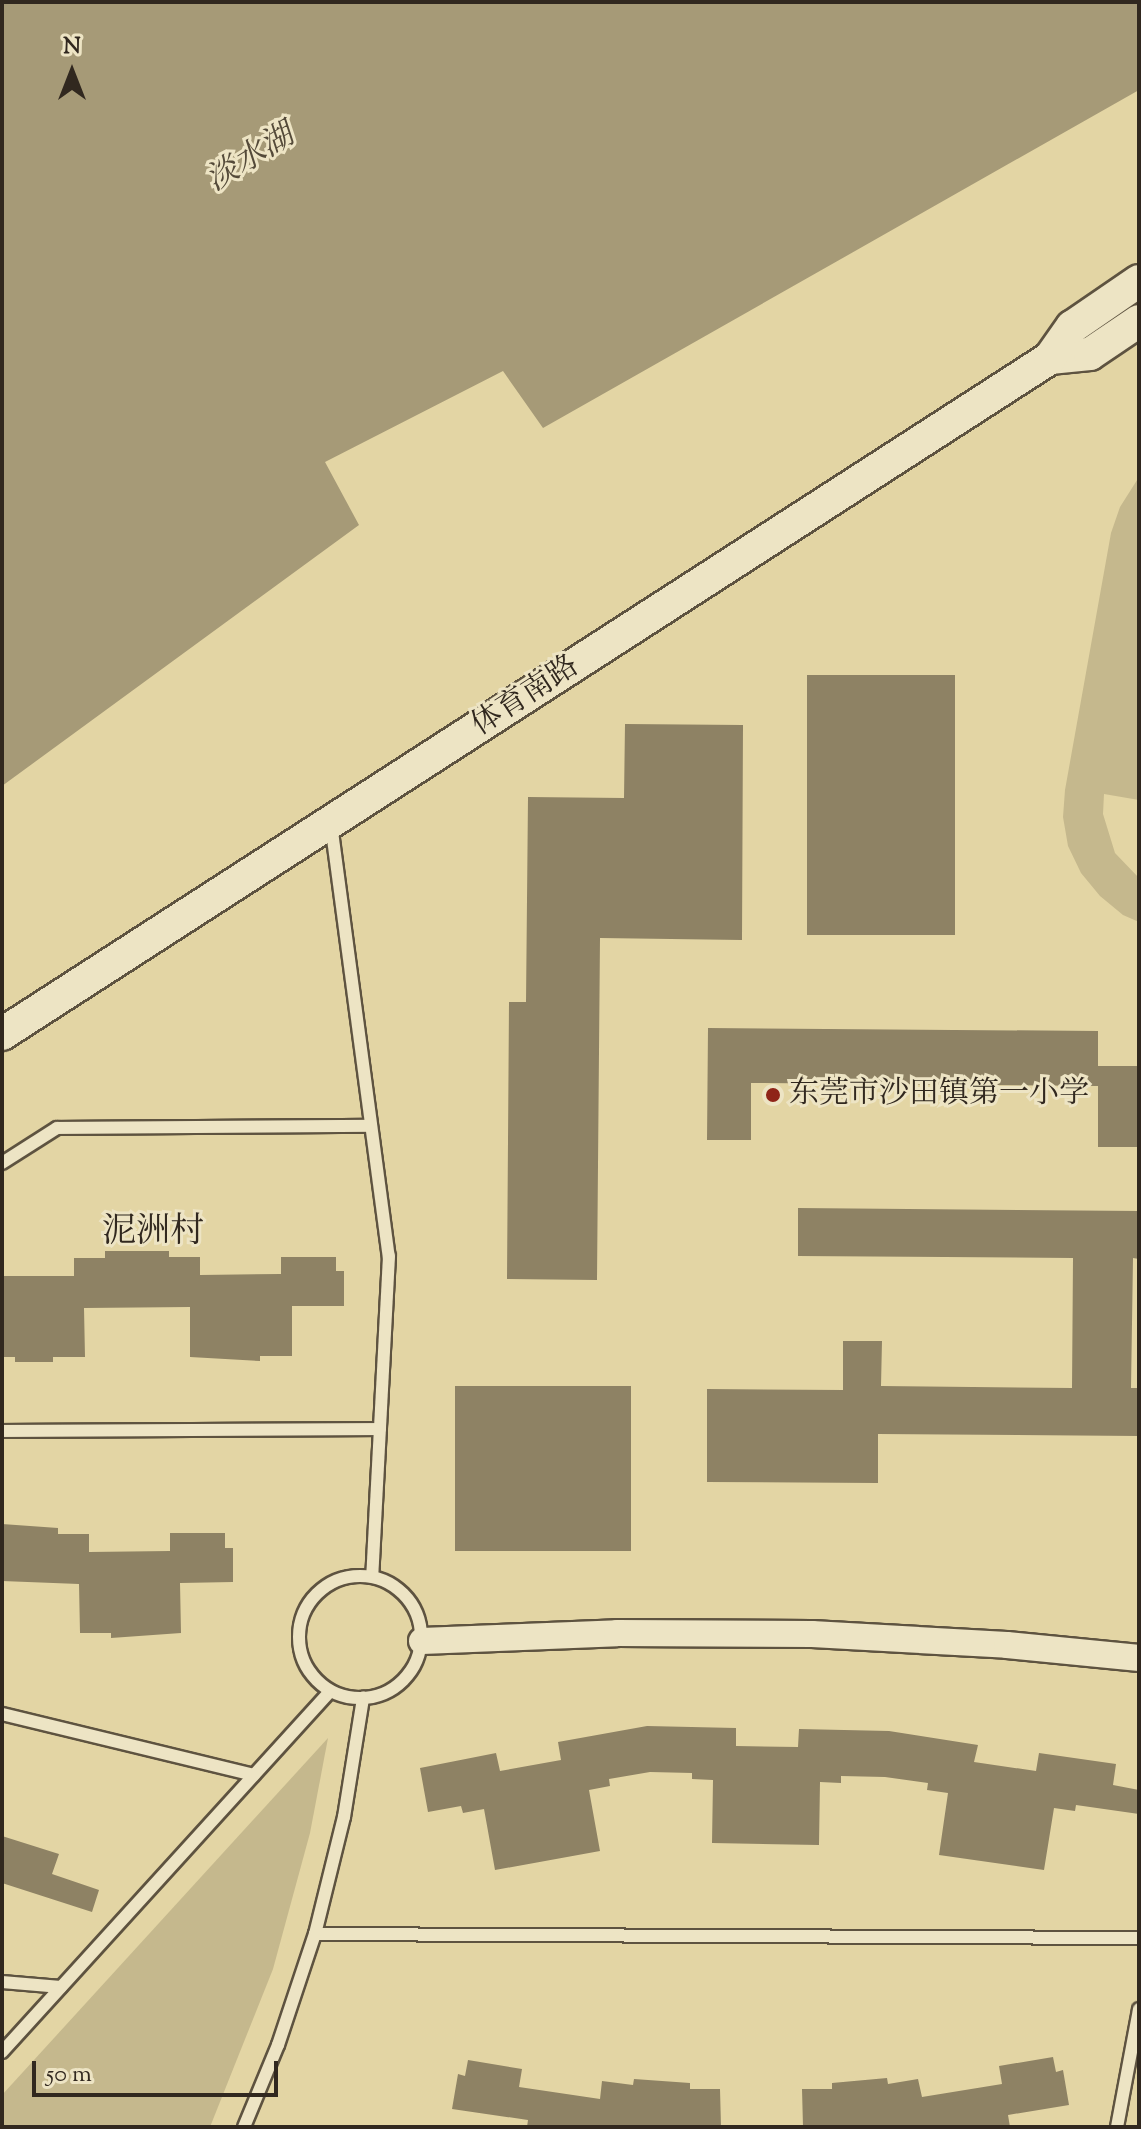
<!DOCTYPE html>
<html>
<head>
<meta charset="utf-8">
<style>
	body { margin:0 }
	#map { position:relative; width:1141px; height:2129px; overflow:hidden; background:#e3d5a4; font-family:"Sorts Mill Goudy","Noto Serif SC",serif }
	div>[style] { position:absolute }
	.green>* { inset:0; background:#c5b88d }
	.water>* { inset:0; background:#a69a77 }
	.building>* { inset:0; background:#8e8264; transform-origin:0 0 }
	.roads { filter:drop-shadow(2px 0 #5e5340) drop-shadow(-2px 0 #5e5340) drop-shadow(0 2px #5e5340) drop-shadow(0 -2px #5e5340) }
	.service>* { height:12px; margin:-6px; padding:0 6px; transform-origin:6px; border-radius:6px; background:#ede4c4 }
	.service>.ring { margin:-6px; padding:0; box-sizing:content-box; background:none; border:12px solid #ede4c4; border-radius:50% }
	.minor>* { height:26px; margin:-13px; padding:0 13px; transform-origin:13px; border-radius:13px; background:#ede4c4 }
	.tertiary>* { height:32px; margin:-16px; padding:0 16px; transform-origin:16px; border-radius:16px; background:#ede4c4 }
	.dots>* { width:22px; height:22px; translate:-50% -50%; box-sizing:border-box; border:4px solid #ede4c4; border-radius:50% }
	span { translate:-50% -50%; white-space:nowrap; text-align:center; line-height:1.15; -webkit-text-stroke:6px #ede4c4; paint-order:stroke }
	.street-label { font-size:30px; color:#31281f }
	.poi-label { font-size:30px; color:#31281f }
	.left { translate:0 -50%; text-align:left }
	.water-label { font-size:32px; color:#544a39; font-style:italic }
	.quarter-label { font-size:34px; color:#31281f }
	.frame { position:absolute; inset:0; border:4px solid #31281f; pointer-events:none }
	.north { position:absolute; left:32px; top:32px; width:80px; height:80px; -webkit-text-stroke:6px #ede4c4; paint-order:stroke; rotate:0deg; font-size:22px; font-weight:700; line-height:32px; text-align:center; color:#31281f }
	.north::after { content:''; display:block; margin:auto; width:28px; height:36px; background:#31281f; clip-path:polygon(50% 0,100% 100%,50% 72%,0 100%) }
	.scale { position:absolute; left:32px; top:2061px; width:246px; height:36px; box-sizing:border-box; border:4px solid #31281f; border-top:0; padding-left:10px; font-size:24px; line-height:28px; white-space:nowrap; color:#31281f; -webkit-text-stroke:6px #ede4c4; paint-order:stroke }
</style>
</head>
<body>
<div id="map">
	<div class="green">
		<div style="clip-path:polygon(1139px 477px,1139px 800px,1104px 794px,1103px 814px,1115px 853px,1139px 878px,1139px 922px,1123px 915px,1100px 896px,1081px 873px,1068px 846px,1063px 817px,1065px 790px,1111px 533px,1120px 507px)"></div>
		<div style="clip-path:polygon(328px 1738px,310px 1833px,273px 1969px,210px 2127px,2px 2127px,2px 2095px)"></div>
	</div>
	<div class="water">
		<div style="clip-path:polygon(2px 2px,1139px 2px,1139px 90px,543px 428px,503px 371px,325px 462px,359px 525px,2px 786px)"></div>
	</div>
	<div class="building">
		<div style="left:807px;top:675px;width:148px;height:260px"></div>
		<div style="clip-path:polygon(625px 724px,743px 725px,742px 940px,600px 938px,597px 1280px,507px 1279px,509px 1002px,526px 1002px,528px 797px,624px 798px)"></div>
		<div style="clip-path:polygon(708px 1028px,1098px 1031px,1098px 1086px,751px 1083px,751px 1140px,707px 1140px)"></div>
		<div style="left:1098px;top:1066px;width:41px;height:81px"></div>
		<div style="clip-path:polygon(798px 1208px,1139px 1211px,1139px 1259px,1133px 1258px,1131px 1388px,1139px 1388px,1139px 1436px,878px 1434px,878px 1483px,707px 1482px,707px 1389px,843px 1390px,843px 1341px,882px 1341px,881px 1386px,1072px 1388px,1073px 1258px,798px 1256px)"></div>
		<div style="clip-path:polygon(105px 1251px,169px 1251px,169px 1257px,200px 1257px,200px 1275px,281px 1274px,281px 1257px,336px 1257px,336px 1271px,344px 1271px,344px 1306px,292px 1306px,292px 1356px,260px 1356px,260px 1361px,190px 1357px,190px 1307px,84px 1308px,85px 1357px,53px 1357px,53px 1362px,15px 1362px,15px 1357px,2px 1357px,2px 1276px,74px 1276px,74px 1258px,105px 1258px)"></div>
		<div style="left:455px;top:1386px;width:176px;height:165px"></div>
		<div style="clip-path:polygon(2px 1524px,58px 1528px,58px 1534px,89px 1534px,89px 1552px,170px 1551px,170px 1533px,225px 1533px,225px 1548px,233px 1548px,233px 1582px,180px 1583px,181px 1633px,111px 1638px,111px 1633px,80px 1633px,79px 1584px,2px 1581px)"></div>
		<div style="clip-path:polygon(647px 1726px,736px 1728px,736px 1746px,798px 1747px,799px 1729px,889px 1731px,978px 1745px,974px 1762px,1036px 1771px,1039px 1753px,1116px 1764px,1113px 1785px,1139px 1790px,1139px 1814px,1076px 1805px,1075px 1811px,1054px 1808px,1044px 1870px,939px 1855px,948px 1793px,927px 1790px,928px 1783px,885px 1777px,841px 1776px,841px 1783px,820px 1782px,819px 1845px,712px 1843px,713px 1780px,692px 1779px,692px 1773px,650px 1772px,609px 1779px,610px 1786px,589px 1790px,600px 1851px,495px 1870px,484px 1809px,463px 1813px,461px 1806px,428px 1812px,420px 1768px,496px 1753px,500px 1771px,561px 1760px,558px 1742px)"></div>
		<div style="clip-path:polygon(2px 1836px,59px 1854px,52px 1874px,99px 1890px,92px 1912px,2px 1883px)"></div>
		<div style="clip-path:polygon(1053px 2057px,1056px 2072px,1063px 2070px,1069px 2105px,1008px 2115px,1010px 2127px,803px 2127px,802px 2089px,832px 2089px,832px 2083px,887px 2078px,888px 2084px,918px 2079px,922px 2097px,1002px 2084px,999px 2066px)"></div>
		<div style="clip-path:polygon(468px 2060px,522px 2069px,519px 2087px,600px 2099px,602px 2081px,633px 2085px,634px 2079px,690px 2083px,690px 2089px,720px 2089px,721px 2127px,527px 2127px,528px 2120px,452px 2109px,458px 2074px,465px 2076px)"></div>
	</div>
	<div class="roads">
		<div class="service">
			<div style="left:331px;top:824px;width:436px;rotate:82.4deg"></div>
			<div style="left:389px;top:1256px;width:321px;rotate:93deg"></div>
			<div style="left:2px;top:1163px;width:65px;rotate:-32.5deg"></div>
			<div style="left:57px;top:1128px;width:314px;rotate:-0.4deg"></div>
			<div style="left:2px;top:1431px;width:378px;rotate:-0.3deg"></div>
			<div class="ring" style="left:299px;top:1576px;width:110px;height:110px"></div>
			<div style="left:2px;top:1714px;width:259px;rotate:13.6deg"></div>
			<div style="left:315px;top:1934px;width:824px;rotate:0.28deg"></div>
			<div style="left:2px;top:1982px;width:59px;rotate:4.8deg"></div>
			<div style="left:2px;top:2052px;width:488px;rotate:-47.7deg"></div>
			<div style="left:244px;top:2127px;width:89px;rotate:-67.5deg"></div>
			<div style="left:278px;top:2045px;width:117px;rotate:-71.6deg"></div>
			<div style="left:315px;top:1934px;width:121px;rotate:-76.1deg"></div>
			<div style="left:344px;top:1817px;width:121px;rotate:-80.9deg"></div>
			<div style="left:1117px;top:2127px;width:120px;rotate:-79.4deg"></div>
		</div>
		<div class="minor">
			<div style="left:422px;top:1641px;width:195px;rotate:-2.3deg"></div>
			<div style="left:617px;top:1633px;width:195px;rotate:0.3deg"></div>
			<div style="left:812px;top:1634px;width:195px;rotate:3.2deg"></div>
			<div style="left:1007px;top:1645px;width:133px;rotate:5.6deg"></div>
		</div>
		<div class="tertiary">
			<div style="left:1050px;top:358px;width:40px;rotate:-5.7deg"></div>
			<div style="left:1090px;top:354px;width:59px;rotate:-34deg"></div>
			<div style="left:2px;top:1034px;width:1247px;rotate:-32.82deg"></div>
			<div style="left:1050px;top:358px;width:38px;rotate:-55deg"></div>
			<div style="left:1072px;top:327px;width:81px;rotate:-34.5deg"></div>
		</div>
	</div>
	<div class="dots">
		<div style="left:773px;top:1095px;background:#8f2418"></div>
	</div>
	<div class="street-label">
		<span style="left:526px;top:697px;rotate:-33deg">体育南路</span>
	</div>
	<div class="poi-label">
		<span class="left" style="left:789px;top:1095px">东莞市沙田镇第一小学</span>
	</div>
	<div class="water-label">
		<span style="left:251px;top:159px;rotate:-32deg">淡水湖</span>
	</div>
	<div class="quarter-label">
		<span style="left:153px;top:1233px">泥洲村</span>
	</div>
	<div class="frame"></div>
	<div class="north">N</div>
	<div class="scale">50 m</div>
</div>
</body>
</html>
